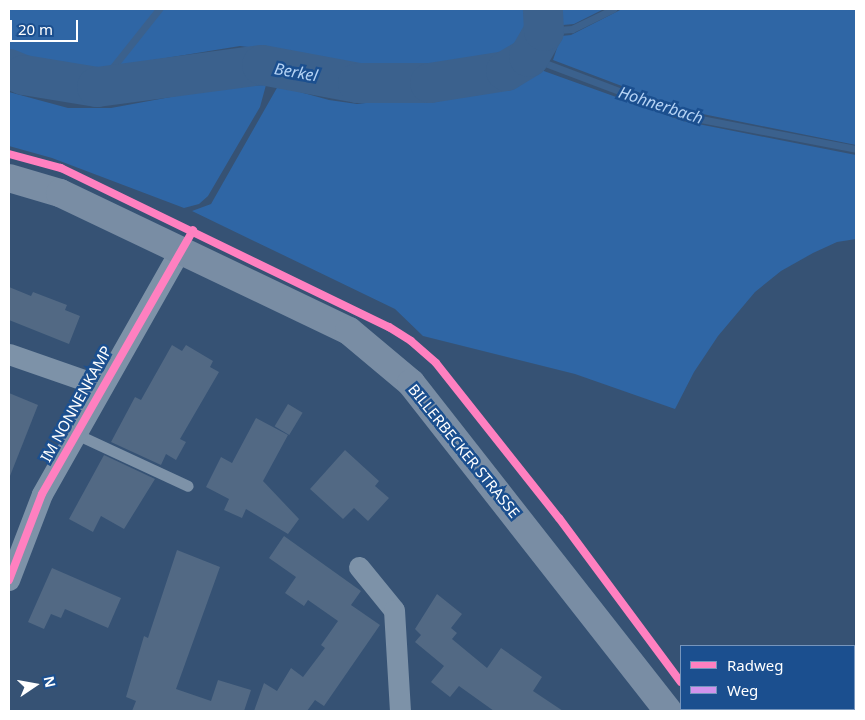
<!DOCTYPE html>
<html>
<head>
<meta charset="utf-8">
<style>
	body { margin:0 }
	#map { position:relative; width:865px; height:720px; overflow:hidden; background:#365274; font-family:"Noto Sans",sans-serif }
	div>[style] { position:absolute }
	.green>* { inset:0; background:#2f66a5 }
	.stream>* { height:7px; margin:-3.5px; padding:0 3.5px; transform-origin:3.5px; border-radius:3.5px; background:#3b618d }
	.river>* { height:40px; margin:-20px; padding:0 20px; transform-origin:20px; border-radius:20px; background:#3b618d }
	.building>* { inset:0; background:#526984; transform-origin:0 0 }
	.service>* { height:11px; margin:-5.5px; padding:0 5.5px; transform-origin:5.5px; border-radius:5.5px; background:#7d92a8 }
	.minor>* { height:21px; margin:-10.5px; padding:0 10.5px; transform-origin:10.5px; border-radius:10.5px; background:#7d92a8 }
	.secondary>* { height:28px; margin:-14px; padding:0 14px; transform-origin:14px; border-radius:14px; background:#798da4 }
	.quiet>* { height:6px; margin-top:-3px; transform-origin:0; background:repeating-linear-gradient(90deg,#d193ec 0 12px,transparent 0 18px) }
	.cycleway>* { height:8px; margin:-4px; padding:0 4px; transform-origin:4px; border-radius:4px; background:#ff80c0 }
	span { translate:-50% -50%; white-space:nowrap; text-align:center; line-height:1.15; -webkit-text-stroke:5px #1b4f8f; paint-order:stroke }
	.street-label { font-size:15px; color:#fff }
	.water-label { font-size:16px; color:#b5d3f5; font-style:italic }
	.frame { position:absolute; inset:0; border:10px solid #fff; pointer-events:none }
	.legend { position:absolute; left:680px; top:645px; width:175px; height:65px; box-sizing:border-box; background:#1b4f8f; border:1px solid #7695bc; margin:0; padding:6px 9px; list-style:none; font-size:15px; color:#fff }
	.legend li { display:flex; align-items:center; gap:10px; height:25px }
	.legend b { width:25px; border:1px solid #7695bc }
	.north { position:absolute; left:10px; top:660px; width:50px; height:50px; -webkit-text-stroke:4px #1b4f8f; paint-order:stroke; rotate:78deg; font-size:14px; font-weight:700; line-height:20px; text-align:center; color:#fff }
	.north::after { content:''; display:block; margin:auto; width:18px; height:22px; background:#fff; clip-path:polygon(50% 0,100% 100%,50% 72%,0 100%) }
	.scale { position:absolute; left:10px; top:20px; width:68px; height:22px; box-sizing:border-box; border:2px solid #fff; border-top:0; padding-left:6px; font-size:15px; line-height:18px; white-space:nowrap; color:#fff; -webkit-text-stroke:4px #1b4f8f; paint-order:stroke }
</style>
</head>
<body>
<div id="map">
	<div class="green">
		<div style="clip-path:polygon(9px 9px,527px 9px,527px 25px,521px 44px,503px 57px,486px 59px,383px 67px,318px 63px,278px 51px,240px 46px,92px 70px,52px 67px,9px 52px)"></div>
		<div style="clip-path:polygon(562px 9px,604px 9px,574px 24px,563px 25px)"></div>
		<div style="clip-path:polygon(622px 9px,856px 9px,856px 145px,688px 111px,553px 60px,561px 36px,571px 35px)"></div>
		<div style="clip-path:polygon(541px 70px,683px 121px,856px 155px,856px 239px,837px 242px,813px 253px,781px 271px,755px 292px,718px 336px,694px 372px,675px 409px,575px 374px,423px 336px,395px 309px,192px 211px,211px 204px,278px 86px,329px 100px,357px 104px,472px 91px,508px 84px)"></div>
		<div style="clip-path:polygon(266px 85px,260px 107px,208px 196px,199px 204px,184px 208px,52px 158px,9px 146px,9px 92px,68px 108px,111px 108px,225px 87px)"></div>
	</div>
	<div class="stream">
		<div style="left:544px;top:31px;width:28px;rotate:-4deg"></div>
		<div style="left:572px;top:29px;width:46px;rotate:-26deg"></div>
		<div style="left:529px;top:57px;width:167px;rotate:20.7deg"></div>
		<div style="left:685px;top:116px;width:174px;rotate:10.9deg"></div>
		<div style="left:97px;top:87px;width:100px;rotate:-51.5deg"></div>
	</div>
	<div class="river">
		<div style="left:9px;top:69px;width:16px;rotate:22deg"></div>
		<div style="left:24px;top:75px;width:74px;rotate:9.3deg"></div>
		<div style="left:97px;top:87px;width:166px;rotate:-7.6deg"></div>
		<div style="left:262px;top:65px;width:98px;rotate:10.6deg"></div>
		<div style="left:358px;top:83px;width:72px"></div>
		<div style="left:430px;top:83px;width:77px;rotate:-9deg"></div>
		<div style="left:506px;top:71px;width:27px;rotate:-31deg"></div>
		<div style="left:529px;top:57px;width:30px;rotate:-60deg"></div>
		<div style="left:544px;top:31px;width:22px;rotate:-93deg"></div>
	</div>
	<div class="building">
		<div style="clip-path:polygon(9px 287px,31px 296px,33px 292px,67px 305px,65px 310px,80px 316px,69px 344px,9px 320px)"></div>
		<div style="clip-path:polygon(172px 345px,182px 351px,186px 345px,213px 361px,210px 367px,219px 372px,180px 439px,186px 442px,176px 460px,166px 454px,161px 465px,111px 442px,135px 397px,141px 400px)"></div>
		<div style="clip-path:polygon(9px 393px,38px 405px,10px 476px,9px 476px)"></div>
		<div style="left:288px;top:404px;width:17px;height:26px;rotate:31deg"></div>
		<div style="clip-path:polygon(256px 418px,288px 435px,263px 481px,299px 519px,288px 534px,246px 509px,242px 518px,224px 510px,229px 499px,206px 487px,221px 457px,232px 463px)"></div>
		<div style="clip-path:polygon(345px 450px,379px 481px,375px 486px,389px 498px,368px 521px,354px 508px,343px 519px,310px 489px)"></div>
		<div style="clip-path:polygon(104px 455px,155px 479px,124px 529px,101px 516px,93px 532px,69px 519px)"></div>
		<div style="clip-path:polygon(284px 536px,361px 591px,351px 605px,380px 625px,324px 706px,315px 700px,307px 711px,254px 711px,264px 683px,277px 691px,291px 668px,303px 677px,325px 648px,321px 645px,338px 621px,308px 600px,304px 606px,285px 593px,296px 577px,269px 558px)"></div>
		<div style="clip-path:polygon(177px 550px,220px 567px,176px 689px,211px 701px,218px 680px,251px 690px,244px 711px,132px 711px,136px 701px,126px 697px,144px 636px,148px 638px)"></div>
		<div style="clip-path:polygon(52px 568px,121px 598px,108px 628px,65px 609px,61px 618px,51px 614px,44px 629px,28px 622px)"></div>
		<div style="clip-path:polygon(437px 594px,462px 614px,451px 628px,457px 633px,452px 639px,487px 668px,501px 648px,542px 677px,533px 691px,563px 711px,494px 711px,459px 686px,450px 697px,431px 682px,444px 666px,415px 642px,421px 635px,415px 629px)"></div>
	</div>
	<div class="service">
		<div style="left:76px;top:434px;width:123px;rotate:24.9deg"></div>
	</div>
	<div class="minor">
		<div style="left:9px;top:354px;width:97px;rotate:19.2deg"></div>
		<div style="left:359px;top:567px;width:55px;rotate:50.9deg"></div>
		<div style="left:394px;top:610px;width:101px;rotate:86.6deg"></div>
		<div style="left:9px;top:580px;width:92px;rotate:-69deg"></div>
		<div style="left:42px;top:494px;width:283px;rotate:-60.5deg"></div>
	</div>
	<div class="secondary">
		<div style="left:9px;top:178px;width:53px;rotate:16.4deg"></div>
		<div style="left:60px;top:193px;width:320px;rotate:25.5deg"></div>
		<div style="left:349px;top:331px;width:81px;rotate:40deg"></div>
		<div style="left:411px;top:383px;width:417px;rotate:51.9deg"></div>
	</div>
	<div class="quiet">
		<div style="left:701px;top:709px;width:3px;rotate:45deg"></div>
	</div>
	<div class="cycleway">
		<div style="left:9px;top:154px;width:54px;rotate:15.1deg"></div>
		<div style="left:61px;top:168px;width:365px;rotate:25.9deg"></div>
		<div style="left:389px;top:327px;width:26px;rotate:32deg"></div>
		<div style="left:411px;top:341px;width:33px;rotate:41deg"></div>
		<div style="left:436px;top:363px;width:198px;rotate:51.6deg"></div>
		<div style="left:559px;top:518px;width:204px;rotate:53.4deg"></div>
		<div style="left:9px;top:580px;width:92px;rotate:-69deg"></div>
		<div style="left:42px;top:494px;width:304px;rotate:-60.2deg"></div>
	</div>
	<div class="street-label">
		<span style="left:76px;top:404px;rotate:-61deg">IM NONNENKAMP</span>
		<span style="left:464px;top:451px;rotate:51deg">BILLERBECKER STRASSE</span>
	</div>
	<div class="water-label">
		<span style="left:296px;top:72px;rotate:10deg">Berkel</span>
		<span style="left:661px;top:105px;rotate:18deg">Hohnerbach</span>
	</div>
	<div class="frame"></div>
	<ul class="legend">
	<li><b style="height:6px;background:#ff80c0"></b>Radweg</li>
	<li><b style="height:6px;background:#d193ec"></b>Weg</li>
	</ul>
	<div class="north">N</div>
	<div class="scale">20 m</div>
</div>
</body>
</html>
